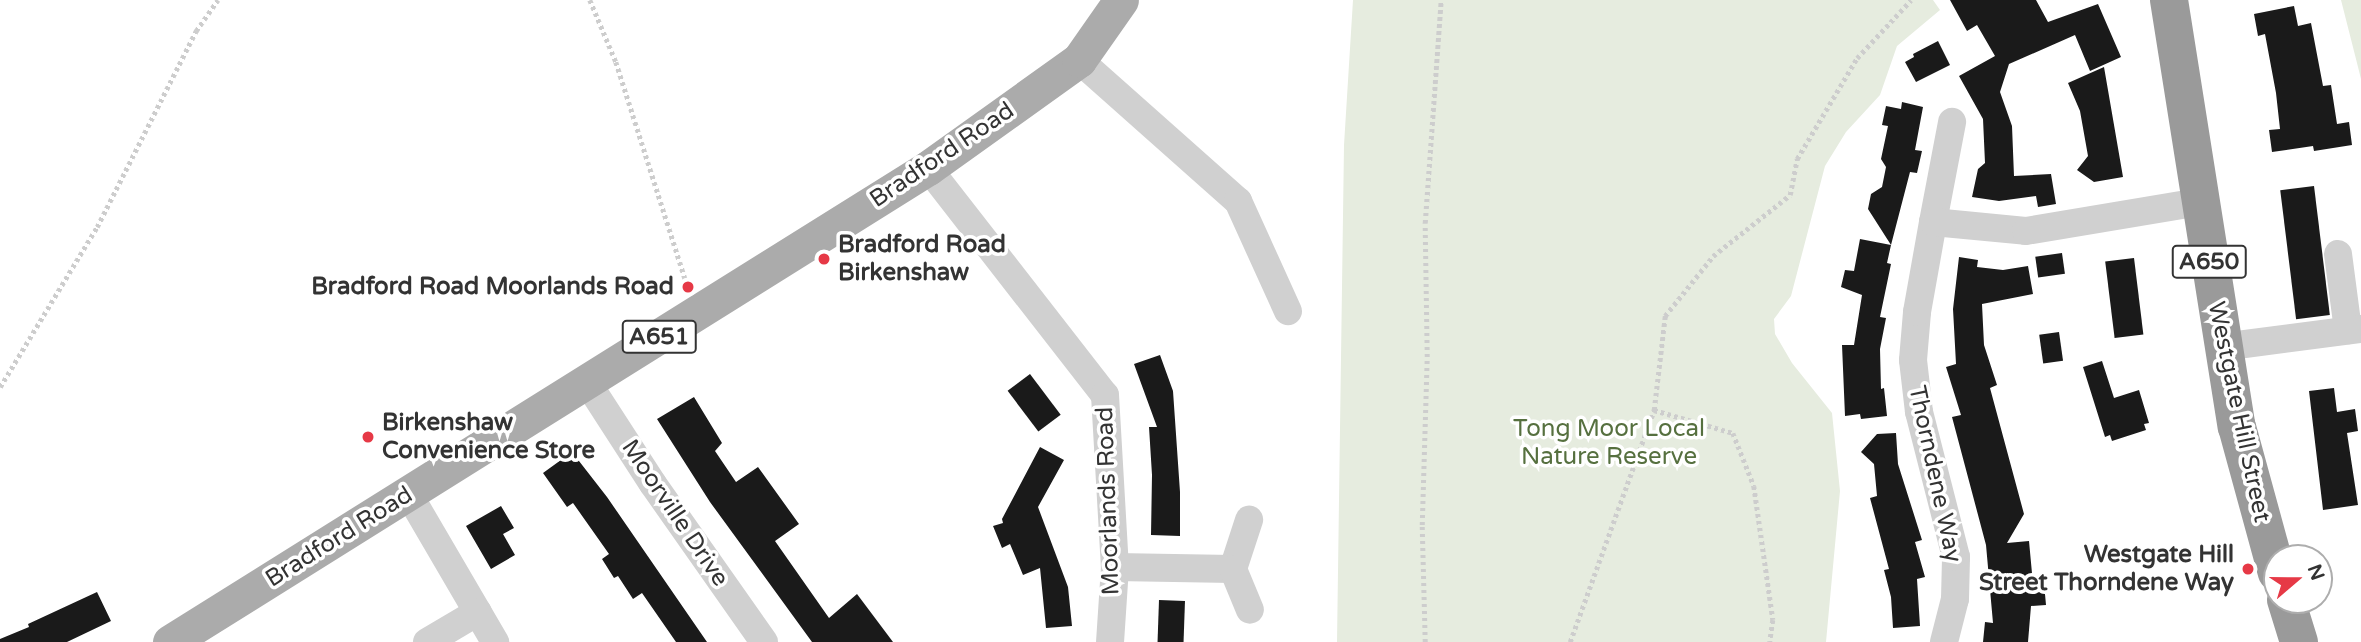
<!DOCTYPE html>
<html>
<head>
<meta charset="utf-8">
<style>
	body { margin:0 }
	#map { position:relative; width:2361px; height:642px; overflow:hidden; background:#fff; font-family:"Varela Round",sans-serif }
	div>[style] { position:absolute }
	.green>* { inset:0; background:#e6ecdf }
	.building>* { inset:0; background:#1a1a1a; transform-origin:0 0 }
	.path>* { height:4.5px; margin-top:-2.25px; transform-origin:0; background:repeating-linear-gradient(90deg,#cdcdcd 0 3.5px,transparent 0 7px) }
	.minor>* { height:28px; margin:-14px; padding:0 14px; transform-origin:14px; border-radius:14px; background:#d0d0d0 }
	.major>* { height:35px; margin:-17.5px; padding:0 17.5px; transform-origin:17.5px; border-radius:17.5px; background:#ababab }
	.highway>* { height:38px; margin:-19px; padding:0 19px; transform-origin:19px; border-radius:19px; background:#9a9a9a }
	.dots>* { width:19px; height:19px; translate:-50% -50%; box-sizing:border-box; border:4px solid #fff; border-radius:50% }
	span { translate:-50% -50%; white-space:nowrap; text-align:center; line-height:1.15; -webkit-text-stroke:7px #fff; paint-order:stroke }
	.shield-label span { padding:2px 5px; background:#fff; border:2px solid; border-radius:5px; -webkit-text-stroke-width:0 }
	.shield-label { font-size:23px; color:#333; font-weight:700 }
	.street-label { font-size:24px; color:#333 }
	.poi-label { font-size:24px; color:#333; font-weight:700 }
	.left { translate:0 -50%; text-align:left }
	.right { translate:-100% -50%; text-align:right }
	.park-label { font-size:24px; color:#56703f }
	.north { position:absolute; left:2263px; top:544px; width:70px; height:70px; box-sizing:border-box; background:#fff; border:2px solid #adadad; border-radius:50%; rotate:70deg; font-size:19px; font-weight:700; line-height:28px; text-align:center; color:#333 }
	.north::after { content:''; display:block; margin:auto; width:24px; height:32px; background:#e63946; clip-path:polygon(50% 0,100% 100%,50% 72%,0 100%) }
</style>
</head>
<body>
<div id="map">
	<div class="green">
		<div style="clip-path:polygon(1353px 0,1933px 0,1940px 10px,1897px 46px,1880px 95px,1846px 132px,1825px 166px,1791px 296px,1774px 319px,1775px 334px,1792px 363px,1832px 413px,1840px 491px,1826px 642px,1337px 642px,1344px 145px)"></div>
		<div style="clip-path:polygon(2341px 0,2361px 0,2361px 79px,2357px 63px)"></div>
	</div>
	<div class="building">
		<div style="clip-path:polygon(1950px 0,2036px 0,2048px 22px,2098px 4px,2121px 57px,2090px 71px,2075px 35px,2009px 64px,2000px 92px,2012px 126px,2014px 176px,2051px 174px,2056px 204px,2038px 207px,2036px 196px,1999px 201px,1972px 197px,1978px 169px,1985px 163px,1983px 119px,1959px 76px,1995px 56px,1977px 25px,1967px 31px)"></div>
		<div style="clip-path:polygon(2294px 6px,2298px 26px,2311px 23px,2323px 86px,2331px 85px,2337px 124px,2349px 122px,2352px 145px,2314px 151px,2313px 146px,2272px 152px,2269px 130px,2280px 129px,2276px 93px,2265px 34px,2258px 36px,2254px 14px)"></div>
		<div style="clip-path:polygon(1938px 41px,1950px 65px,1916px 82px,1905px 62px,1914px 57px,1913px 54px)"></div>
		<div style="clip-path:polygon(2104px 67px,2123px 177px,2094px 182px,2077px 170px,2088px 156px,2080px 111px,2068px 83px)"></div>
		<div style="clip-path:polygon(1902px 102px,1923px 107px,1915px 150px,1922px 151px,1917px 173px,1910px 172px,1891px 245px,1868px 209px,1871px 194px,1882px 187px,1886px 167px,1881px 159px,1888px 126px,1882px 125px,1886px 106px,1901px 109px)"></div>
		<div style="left:2314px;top:186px;width:130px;height:34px;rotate:83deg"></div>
		<div style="clip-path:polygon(1860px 239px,1891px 245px,1887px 263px,1891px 264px,1880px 317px,1886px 318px,1880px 349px,1881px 389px,1884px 388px,1887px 416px,1861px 419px,1860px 414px,1845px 416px,1842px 345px,1854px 345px,1862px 295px,1841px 287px,1845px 270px,1854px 271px)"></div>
		<div style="left:2062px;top:253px;width:21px;height:27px;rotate:82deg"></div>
		<div style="clip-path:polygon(1959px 257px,1978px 260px,1977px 267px,2003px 270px,2028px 266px,2033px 294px,1982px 304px,1984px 345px,1997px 385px,1990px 388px,2024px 514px,2007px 543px,2029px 541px,2033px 584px,2044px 583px,2046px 605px,2031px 606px,2028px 642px,1983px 642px,1985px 622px,1993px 623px,1986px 545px,1952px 417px,1961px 415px,1946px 367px,1956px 364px,1953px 309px)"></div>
		<div style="left:2134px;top:258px;width:77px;height:29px;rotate:83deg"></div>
		<div style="left:2059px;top:332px;width:29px;height:20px;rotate:82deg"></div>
		<div style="clip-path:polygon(1160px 355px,1173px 391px,1180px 492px,1180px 536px,1151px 535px,1152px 475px,1149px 427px,1157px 427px,1134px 364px)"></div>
		<div style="clip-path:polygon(2102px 361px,2114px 398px,2139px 390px,2149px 423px,2144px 424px,2146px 430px,2112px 441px,2110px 435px,2105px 437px,2083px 367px)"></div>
		<div style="left:1030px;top:374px;width:51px;height:28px;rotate:53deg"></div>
		<div style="clip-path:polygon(2334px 388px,2337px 412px,2355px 409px,2358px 431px,2347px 433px,2358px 505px,2323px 510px,2309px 391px)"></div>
		<div style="clip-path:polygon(694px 397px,722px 443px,715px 451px,736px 482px,758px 467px,799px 524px,775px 541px,829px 618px,857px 594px,893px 642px,812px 642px,710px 502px,657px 419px)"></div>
		<div style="clip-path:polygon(1896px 433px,1898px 464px,1922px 540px,1915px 542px,1925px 577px,1917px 579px,1920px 626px,1893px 628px,1891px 597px,1884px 570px,1889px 569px,1870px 498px,1877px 496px,1874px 464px,1861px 452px,1877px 434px)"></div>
		<div style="clip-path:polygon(1040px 447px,1064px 460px,1038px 507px,1068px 587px,1072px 626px,1046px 628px,1040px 568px,1023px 575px,1010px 544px,1002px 548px,993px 526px,1003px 523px,1002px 519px)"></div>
		<div style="clip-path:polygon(572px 452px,607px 497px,707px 642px,676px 642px,642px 593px,633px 599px,618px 576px,614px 578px,602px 559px,609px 554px,573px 503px,567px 507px,543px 473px)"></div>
		<div style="clip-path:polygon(501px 506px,514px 528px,503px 534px,515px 555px,491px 569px,466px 526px)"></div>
		<div style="clip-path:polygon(97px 592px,111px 621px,67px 642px,0 642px,0 639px,29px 627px,28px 624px)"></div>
		<div style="left:1159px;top:600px;width:26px;height:42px;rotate:2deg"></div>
	</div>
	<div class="path">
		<div style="left:590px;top:0;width:67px;rotate:67.2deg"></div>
		<div style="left:616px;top:62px;width:236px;rotate:72.3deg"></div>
		<div style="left:0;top:387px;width:187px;rotate:-58.8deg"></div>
		<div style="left:97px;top:227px;width:220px;rotate:-63.2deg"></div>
		<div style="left:196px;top:31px;width:38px;rotate:-55deg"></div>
		<div style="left:1654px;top:410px;width:82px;rotate:16.2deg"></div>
		<div style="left:1733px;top:433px;width:57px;rotate:68.4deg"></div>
		<div style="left:1754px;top:486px;width:135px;rotate:81.9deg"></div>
		<div style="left:1773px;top:620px;width:22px;rotate:98deg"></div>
		<div style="left:1425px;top:642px;width:117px;rotate:-91.5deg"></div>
		<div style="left:1422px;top:525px;width:168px;rotate:-88.3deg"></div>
		<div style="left:1427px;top:357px;width:134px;rotate:-90.9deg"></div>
		<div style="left:1425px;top:223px;width:224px;rotate:-85.9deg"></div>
		<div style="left:1570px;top:642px;width:247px;rotate:-70.1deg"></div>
		<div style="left:1654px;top:410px;width:95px;rotate:-83.3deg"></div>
		<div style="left:1665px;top:316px;width:77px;rotate:-51.3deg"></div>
		<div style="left:1713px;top:256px;width:98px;rotate:-38.4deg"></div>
		<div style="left:1790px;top:195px;width:37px;rotate:-79deg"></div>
		<div style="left:1797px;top:159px;width:117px;rotate:-59.3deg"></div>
		<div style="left:1857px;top:58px;width:79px;rotate:-47deg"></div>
	</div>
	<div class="minor">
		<div style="left:1079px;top:60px;width:213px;rotate:41.6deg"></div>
		<div style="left:1238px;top:201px;width:121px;rotate:65.6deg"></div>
		<div style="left:928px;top:168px;width:288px;rotate:52.1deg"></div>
		<div style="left:1105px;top:395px;width:172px;rotate:86.7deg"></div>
		<div style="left:1115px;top:567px;width:75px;rotate:93.8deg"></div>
		<div style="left:1933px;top:222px;width:102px;rotate:-79.2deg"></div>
		<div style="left:2338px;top:254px;width:77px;rotate:82.5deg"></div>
		<div style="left:2222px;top:347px;width:140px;rotate:-7.4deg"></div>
		<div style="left:587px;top:382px;width:121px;rotate:57.1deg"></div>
		<div style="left:653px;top:484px;width:193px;rotate:54.9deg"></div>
		<div style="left:408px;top:493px;width:173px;rotate:59.7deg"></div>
		<div style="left:1115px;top:567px;width:118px;rotate:1deg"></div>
		<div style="left:1233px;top:569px;width:52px;rotate:-71.9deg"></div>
		<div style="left:1233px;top:569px;width:44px;rotate:67.5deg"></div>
		<div style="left:427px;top:642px;width:59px;rotate:-30.5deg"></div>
		<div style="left:1944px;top:642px;width:44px;rotate:-75.7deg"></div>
		<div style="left:1955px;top:599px;width:42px;rotate:-88.6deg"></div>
		<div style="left:1956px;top:557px;width:150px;rotate:-104.3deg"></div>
		<div style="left:1919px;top:412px;width:52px;rotate:-96.6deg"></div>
		<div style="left:1913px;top:360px;width:48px;rotate:-85.2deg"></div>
		<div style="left:1917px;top:312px;width:91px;rotate:-79.9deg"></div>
		<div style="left:1933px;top:222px;width:93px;rotate:5.5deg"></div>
		<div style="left:2026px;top:231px;width:175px;rotate:-9.5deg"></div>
	</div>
	<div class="major">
		<div style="left:170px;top:642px;width:894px;rotate:-32.02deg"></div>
		<div style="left:928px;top:168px;width:186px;rotate:-35.6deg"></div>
		<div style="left:1079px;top:60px;width:73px;rotate:-55deg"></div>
	</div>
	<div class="highway">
		<div style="left:2169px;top:0;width:432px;rotate:81deg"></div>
		<div style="left:2237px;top:427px;width:151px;rotate:74.7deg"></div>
		<div style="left:2286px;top:600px;width:44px;rotate:72.8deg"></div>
	</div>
	<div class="dots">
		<div style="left:824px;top:259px;background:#e63946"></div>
		<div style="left:688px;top:287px;background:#e63946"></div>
		<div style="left:368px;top:437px;background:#e63946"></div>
		<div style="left:2248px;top:569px;background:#e63946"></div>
	</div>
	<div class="shield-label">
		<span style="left:2209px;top:262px">A650</span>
		<span style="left:659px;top:337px">A651</span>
	</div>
	<div class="street-label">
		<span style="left:942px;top:155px;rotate:-34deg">Bradford Road</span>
		<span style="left:2239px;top:412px;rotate:78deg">Westgate Hill Street</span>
		<span style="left:1935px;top:474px;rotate:78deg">Thorndene Way</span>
		<span style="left:1108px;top:501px;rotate:-92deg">Moorlands Road</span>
		<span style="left:675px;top:513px;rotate:56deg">Moorville Drive</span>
		<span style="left:339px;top:537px;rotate:-32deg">Bradford Road</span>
	</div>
	<div class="poi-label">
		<span class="left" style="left:838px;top:259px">Bradford Road<br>Birkenshaw</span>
		<span class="right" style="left:674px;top:287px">Bradford Road Moorlands Road</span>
		<span class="left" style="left:382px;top:437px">Birkenshaw<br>Convenience Store</span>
		<span class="right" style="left:2234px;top:569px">Westgate Hill<br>Street Thorndene Way</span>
	</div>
	<div class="park-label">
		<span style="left:1609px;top:443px">Tong Moor Local<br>Nature Reserve</span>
	</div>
	<div class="north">N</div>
</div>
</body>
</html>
